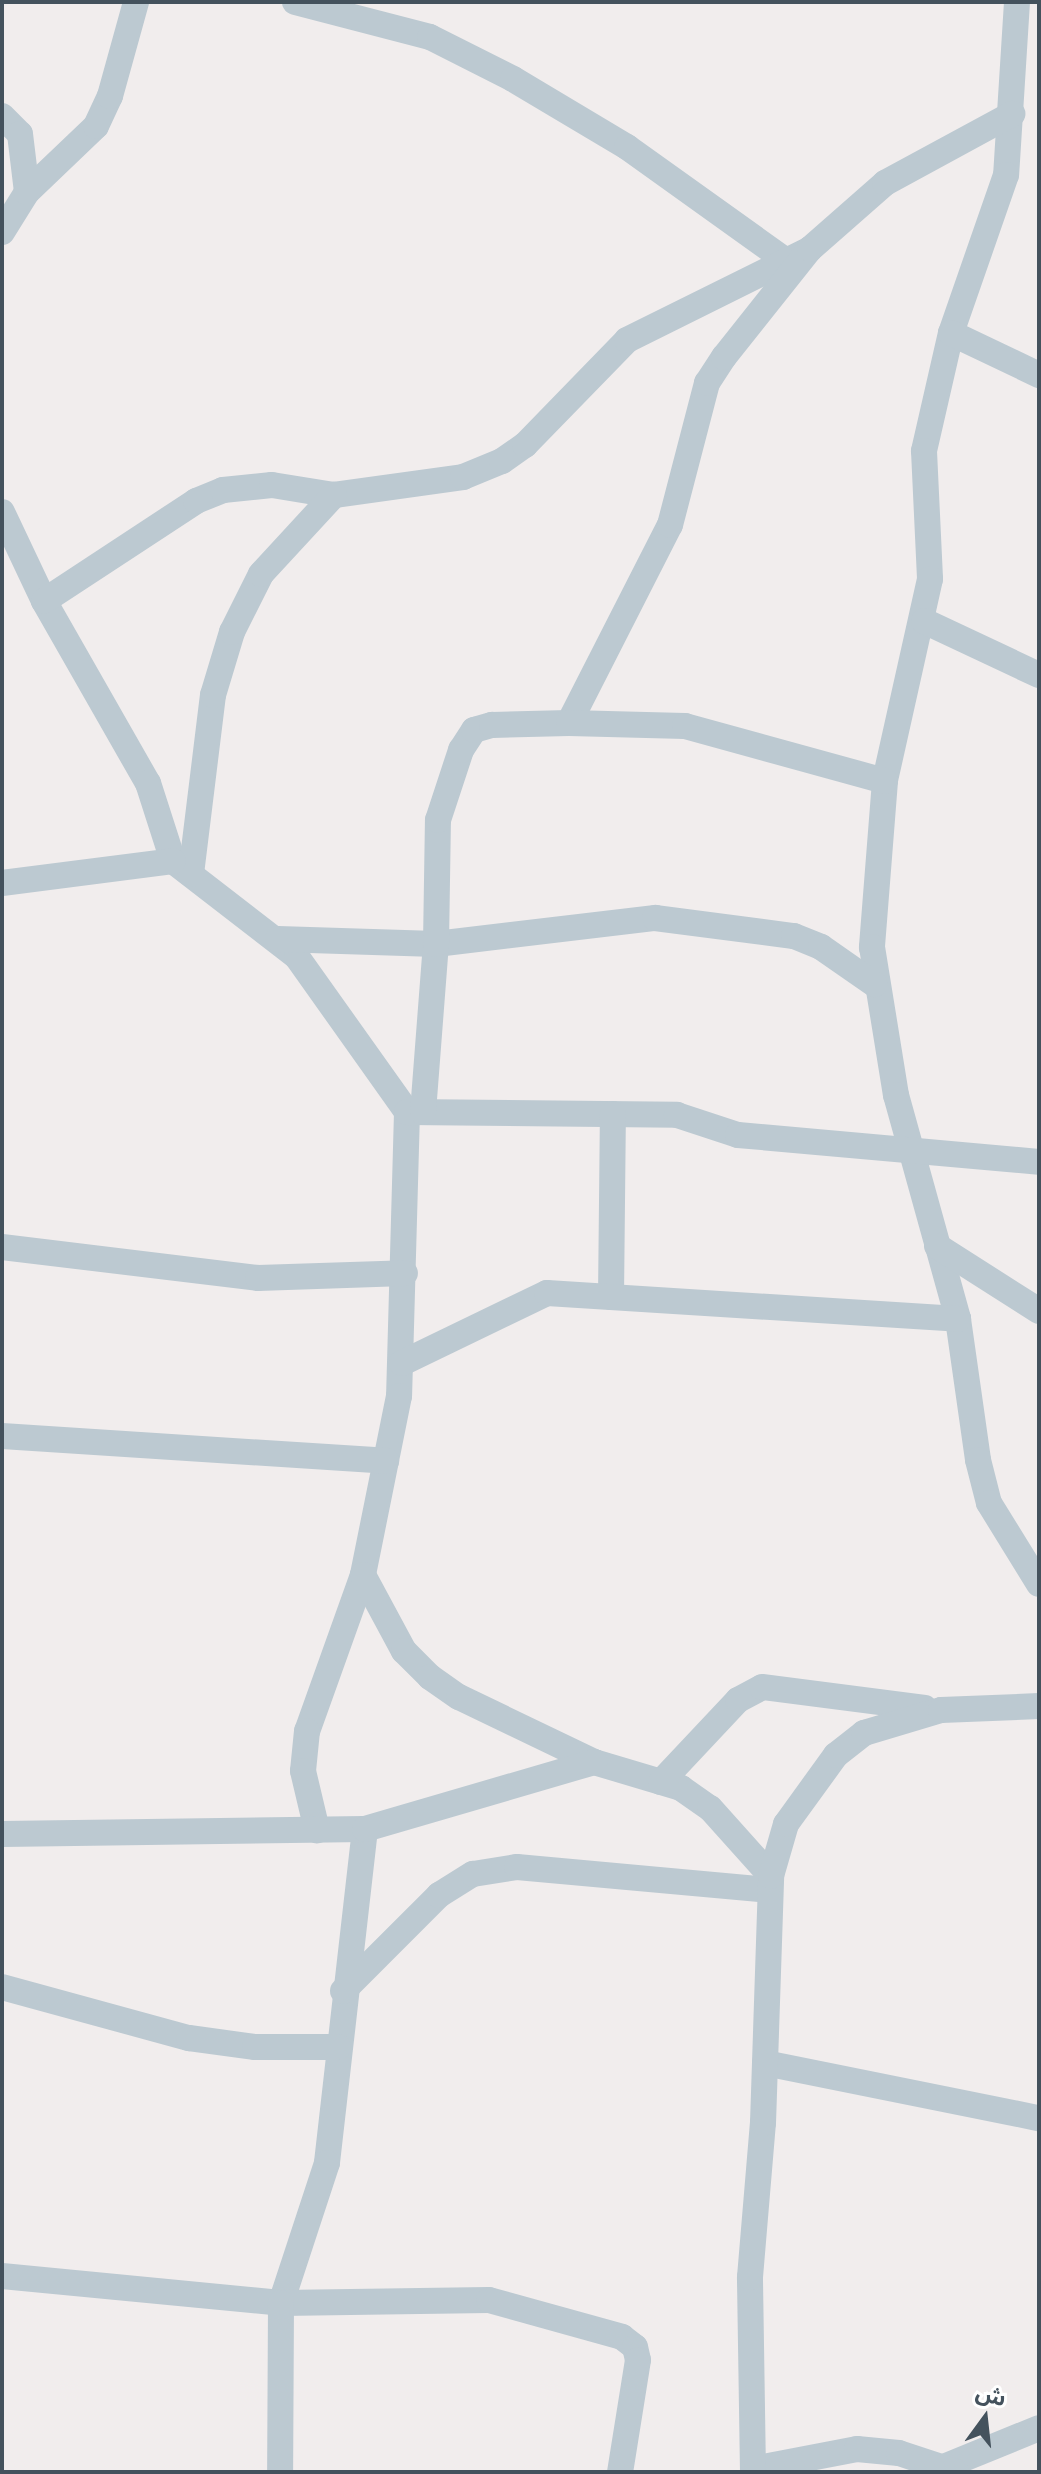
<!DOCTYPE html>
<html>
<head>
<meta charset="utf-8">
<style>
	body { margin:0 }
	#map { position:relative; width:1041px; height:2474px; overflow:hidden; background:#f1eded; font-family:Lato,"Noto Sans Arabic",sans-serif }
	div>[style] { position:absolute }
	.minor>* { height:26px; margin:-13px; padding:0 13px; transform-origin:13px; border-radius:13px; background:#bcc9d1 }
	span { translate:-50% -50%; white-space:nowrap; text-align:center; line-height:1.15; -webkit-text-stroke:7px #fff; paint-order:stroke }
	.frame { position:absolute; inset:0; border:4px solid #44525d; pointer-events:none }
	.north { position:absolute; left:945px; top:2378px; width:80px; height:80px; -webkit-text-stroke:6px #fff; paint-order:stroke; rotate:15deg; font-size:22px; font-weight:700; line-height:32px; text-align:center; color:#44525d }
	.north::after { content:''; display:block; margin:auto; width:28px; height:36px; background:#44525d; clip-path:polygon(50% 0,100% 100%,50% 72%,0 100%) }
</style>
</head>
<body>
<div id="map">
	<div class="minor">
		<div style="left:295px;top:2px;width:139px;rotate:14.5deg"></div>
		<div style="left:430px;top:37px;width:93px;rotate:26.8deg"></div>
		<div style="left:513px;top:79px;width:133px;rotate:30.8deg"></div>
		<div style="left:627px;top:147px;width:196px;rotate:35.6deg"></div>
		<div style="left:1017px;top:2px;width:173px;rotate:93.6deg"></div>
		<div style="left:1006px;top:175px;width:167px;rotate:109.2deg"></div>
		<div style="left:951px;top:333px;width:121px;rotate:102.9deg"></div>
		<div style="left:924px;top:451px;width:128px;rotate:87.3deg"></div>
		<div style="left:930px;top:579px;width:207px;rotate:102.6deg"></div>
		<div style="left:885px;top:781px;width:167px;rotate:94.5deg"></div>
		<div style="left:872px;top:947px;width:150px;rotate:80.8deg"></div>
		<div style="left:896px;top:1095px;width:232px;rotate:74.5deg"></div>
		<div style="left:958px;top:1319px;width:142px;rotate:81.9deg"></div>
		<div style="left:978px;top:1460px;width:44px;rotate:75.7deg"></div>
		<div style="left:989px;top:1503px;width:95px;rotate:58.3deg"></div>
		<div style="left:2px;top:116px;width:25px;rotate:45deg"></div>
		<div style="left:20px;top:134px;width:58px;rotate:83.1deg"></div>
		<div style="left:2px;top:232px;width:47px;rotate:-58deg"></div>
		<div style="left:27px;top:192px;width:95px;rotate:-43.7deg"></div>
		<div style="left:96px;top:126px;width:33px;rotate:-65deg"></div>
		<div style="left:110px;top:96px;width:98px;rotate:-74.5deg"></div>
		<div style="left:951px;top:333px;width:98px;rotate:25.5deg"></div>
		<div style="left:2px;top:512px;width:98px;rotate:64.7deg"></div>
		<div style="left:44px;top:601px;width:210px;rotate:60.3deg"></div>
		<div style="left:148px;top:783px;width:82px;rotate:72.2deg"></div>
		<div style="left:173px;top:861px;width:157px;rotate:37.7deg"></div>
		<div style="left:297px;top:957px;width:190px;rotate:54.6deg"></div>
		<div style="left:407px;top:1112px;width:284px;rotate:91.6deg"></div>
		<div style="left:399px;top:1396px;width:183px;rotate:101.4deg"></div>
		<div style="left:363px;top:1575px;width:166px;rotate:109.7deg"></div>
		<div style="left:307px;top:1731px;width:40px;rotate:95.7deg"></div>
		<div style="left:303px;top:1771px;width:61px;rotate:76.7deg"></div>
		<div style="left:44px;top:601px;width:182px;rotate:-33.3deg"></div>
		<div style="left:196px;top:501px;width:29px;rotate:-22deg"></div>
		<div style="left:223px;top:490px;width:49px;rotate:-5.8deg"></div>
		<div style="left:272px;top:485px;width:63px;rotate:9.2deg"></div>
		<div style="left:334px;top:495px;width:130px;rotate:-7.9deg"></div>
		<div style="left:463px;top:477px;width:42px;rotate:-22.3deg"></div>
		<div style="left:502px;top:461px;width:28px;rotate:-35deg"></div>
		<div style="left:525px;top:445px;width:146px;rotate:-45.8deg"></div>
		<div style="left:627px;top:340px;width:204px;rotate:-26.4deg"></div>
		<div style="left:924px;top:621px;width:127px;rotate:25.2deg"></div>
		<div style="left:569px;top:723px;width:222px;rotate:-63deg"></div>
		<div style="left:670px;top:525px;width:147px;rotate:-75.4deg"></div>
		<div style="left:707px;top:383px;width:31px;rotate:-57deg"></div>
		<div style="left:724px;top:357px;width:138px;rotate:-51.5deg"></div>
		<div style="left:810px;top:249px;width:100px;rotate:-41.3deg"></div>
		<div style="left:885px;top:183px;width:145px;rotate:-28.5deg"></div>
		<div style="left:191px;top:874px;width:180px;rotate:-83deg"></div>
		<div style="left:213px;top:695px;width:66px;rotate:-73.2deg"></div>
		<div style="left:232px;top:632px;width:65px;rotate:-63.4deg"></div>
		<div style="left:261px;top:574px;width:108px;rotate:-47.3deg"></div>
		<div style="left:2px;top:883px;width:172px;rotate:-7.3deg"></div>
		<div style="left:278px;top:939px;width:158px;rotate:1.8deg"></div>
		<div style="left:436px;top:944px;width:221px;rotate:-6.8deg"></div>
		<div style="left:655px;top:918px;width:140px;rotate:7.4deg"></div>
		<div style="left:794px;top:936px;width:29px;rotate:22deg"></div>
		<div style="left:821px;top:947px;width:65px;rotate:34.9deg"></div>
		<div style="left:407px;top:1112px;width:270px;rotate:0.6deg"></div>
		<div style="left:677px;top:1115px;width:64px;rotate:18.2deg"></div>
		<div style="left:738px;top:1135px;width:302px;rotate:5.1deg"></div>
		<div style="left:423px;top:1112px;width:169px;rotate:-85.6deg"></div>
		<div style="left:436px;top:944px;width:124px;rotate:-89.1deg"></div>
		<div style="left:438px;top:820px;width:74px;rotate:-71.8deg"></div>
		<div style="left:461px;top:750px;width:24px;rotate:-57deg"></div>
		<div style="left:474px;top:730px;width:19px;rotate:-16deg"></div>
		<div style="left:492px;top:725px;width:77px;rotate:-1.5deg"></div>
		<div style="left:569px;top:723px;width:116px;rotate:1.5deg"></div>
		<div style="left:685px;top:726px;width:207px;rotate:15.4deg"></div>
		<div style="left:937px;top:1246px;width:121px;rotate:32.5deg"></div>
		<div style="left:2px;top:1247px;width:258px;rotate:6.9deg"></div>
		<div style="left:258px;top:1278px;width:147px;rotate:-1.9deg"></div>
		<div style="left:611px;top:1297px;width:183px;rotate:-89.4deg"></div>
		<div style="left:402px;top:1363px;width:161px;rotate:-25.8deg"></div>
		<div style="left:547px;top:1293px;width:412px;rotate:3.6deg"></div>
		<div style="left:2px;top:1436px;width:385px;rotate:3.7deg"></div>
		<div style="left:363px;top:1575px;width:86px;rotate:61.7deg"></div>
		<div style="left:404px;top:1651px;width:37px;rotate:45deg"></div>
		<div style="left:430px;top:1677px;width:35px;rotate:35deg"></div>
		<div style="left:459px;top:1697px;width:150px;rotate:25.7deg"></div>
		<div style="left:594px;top:1762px;width:91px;rotate:16.6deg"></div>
		<div style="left:681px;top:1788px;width:35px;rotate:35deg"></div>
		<div style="left:710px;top:1808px;width:91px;rotate:48.1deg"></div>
		<div style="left:661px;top:1782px;width:112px;rotate:-46.8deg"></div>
		<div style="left:738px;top:1700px;width:27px;rotate:-28deg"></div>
		<div style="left:762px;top:1687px;width:164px;rotate:7.3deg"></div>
		<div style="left:365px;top:1829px;width:336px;rotate:96.5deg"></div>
		<div style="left:327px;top:2163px;width:147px;rotate:108.2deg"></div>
		<div style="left:281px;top:2303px;width:208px;rotate:-0.8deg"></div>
		<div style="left:489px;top:2300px;width:138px;rotate:15.5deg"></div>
		<div style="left:622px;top:2337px;width:16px;rotate:38deg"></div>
		<div style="left:635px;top:2347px;width:13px;rotate:77deg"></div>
		<div style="left:638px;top:2360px;width:113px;rotate:99.1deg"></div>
		<div style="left:2px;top:1834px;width:363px;rotate:-0.8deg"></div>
		<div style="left:365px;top:1829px;width:239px;rotate:-16.3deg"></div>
		<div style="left:2px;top:1987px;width:194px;rotate:15.3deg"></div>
		<div style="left:189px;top:2038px;width:67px;rotate:7.8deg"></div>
		<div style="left:255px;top:2047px;width:83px"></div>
		<div style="left:343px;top:1991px;width:136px;rotate:-45deg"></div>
		<div style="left:439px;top:1895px;width:40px;rotate:-32deg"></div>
		<div style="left:473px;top:1874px;width:45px;rotate:-9deg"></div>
		<div style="left:517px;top:1867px;width:254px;rotate:5.2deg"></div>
		<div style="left:765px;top:2063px;width:279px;rotate:11.4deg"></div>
		<div style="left:2px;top:2276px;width:280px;rotate:5.5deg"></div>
		<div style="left:281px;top:2303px;width:169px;rotate:90.3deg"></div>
		<div style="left:946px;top:2466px;width:100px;rotate:-22.2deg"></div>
		<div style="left:753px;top:2469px;width:106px;rotate:-10.9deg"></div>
		<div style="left:857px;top:2449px;width:42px;rotate:5.4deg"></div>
		<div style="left:899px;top:2453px;width:60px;rotate:18.4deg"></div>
		<div style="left:753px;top:2472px;width:195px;rotate:-90.9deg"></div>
		<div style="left:750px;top:2277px;width:155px;rotate:-85.2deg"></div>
		<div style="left:763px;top:2123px;width:247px;rotate:-88.1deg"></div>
		<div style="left:771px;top:1876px;width:54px;rotate:-73.9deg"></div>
		<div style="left:786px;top:1824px;width:85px;rotate:-54.1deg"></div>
		<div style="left:836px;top:1755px;width:36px;rotate:-38deg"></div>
		<div style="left:864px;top:1733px;width:80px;rotate:-16.6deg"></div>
		<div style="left:941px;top:1710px;width:98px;rotate:-2.3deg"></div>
	</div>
	<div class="frame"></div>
	<div class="north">ش</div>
</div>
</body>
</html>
